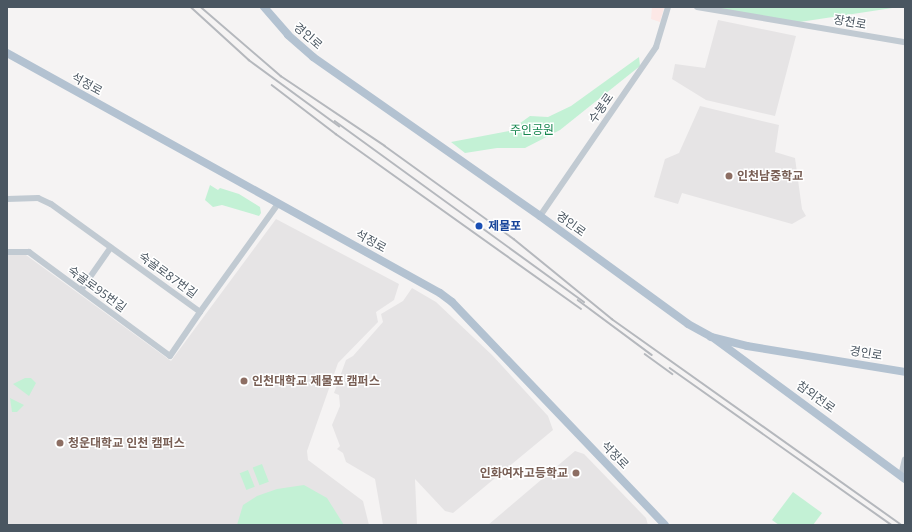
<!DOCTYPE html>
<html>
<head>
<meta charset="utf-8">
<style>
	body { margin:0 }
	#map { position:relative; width:912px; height:532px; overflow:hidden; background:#f5f3f3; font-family:"Open Sans","Noto Sans KR",sans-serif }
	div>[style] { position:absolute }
	.education>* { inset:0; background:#e6e4e5 }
	.medical>* { inset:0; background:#fce8e6 }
	.green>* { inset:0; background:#c3f1d5; transform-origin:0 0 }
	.minor>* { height:6px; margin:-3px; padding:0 3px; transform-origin:3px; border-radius:3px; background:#c1cad2 }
	.major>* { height:8px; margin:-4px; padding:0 4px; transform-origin:4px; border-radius:4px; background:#b3c2d1 }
	.rail>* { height:1.5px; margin:-0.75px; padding:0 0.75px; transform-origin:0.75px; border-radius:0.75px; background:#b5b8bd }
	.dots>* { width:11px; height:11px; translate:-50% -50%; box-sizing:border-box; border:2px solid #fff; border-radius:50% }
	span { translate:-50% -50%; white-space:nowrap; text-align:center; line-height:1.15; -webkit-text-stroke:3px #fff; paint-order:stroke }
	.street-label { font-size:12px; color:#4a5661 }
	.park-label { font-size:12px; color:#17864f }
	.education-label { font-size:12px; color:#785e54; font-weight:700 }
	.left { translate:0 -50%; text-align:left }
	.right { translate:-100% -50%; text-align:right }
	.transit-label { font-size:12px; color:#164399; font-weight:700 }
	.frame { position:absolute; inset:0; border:8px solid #4a5661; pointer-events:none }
</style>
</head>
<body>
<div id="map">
	<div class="education">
		<div style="clip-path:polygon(718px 20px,796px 36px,775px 116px,706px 100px,672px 79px,675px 64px,705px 68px)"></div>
		<div style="clip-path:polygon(700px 106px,779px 125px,775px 152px,795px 158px,802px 209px,806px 216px,792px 224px,682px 193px,678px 204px,654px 197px,665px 159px,679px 153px)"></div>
		<div style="clip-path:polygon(276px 219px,399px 284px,394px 300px,376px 312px,378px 322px,338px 363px,307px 451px,308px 460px,363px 501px,369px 525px,7px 525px,7px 255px,26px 255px,171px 361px)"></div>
		<div style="clip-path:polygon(412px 288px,436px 302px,492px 355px,548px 416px,553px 430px,453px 513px,445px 511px,415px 479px,417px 525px,383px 525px,375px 479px,346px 462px,343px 453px,337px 449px,340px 446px,332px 425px,340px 406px,339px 395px,334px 393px,346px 360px,353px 356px,383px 322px,381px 314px,403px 301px)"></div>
		<div style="clip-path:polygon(575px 451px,584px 454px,646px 518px,648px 525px,488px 525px)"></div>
	</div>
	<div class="medical">
		<div style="clip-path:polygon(652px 7px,664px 8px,660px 22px,651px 19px)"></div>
	</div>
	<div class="green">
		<div style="clip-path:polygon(716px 7px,899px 7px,793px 23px,715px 10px)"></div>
		<div style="clip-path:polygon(639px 57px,640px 66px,560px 130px,525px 148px,497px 148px,465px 153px,451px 142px,509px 131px,530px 116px,548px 117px,571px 106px)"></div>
		<div style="clip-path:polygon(210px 185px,218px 190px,220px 188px,239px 194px,260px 207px,261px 213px,259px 216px,222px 205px,213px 207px,205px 200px)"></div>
		<div style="clip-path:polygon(25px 378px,31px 378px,36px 383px,29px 396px,13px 384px)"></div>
		<div style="clip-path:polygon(10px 398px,24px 405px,17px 412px,12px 412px)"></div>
		<div style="left:262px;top:464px;width:19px;height:10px;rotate:69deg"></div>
		<div style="left:248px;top:470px;width:18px;height:9px;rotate:68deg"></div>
		<div style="clip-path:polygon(304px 485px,327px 498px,344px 525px,237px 525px,243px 505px,257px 496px,277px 489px)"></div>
		<div style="clip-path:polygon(793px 492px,822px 513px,813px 525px,779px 525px,772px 520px)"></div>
	</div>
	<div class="minor">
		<div style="left:697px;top:7px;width:211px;rotate:9.6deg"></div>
		<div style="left:7px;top:199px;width:31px;rotate:-2deg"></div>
		<div style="left:38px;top:198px;width:14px;rotate:25deg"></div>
		<div style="left:51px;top:204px;width:184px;rotate:35.9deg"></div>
		<div style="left:200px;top:312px;width:133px;rotate:-54.2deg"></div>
		<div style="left:540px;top:216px;width:205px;rotate:-55.5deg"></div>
		<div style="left:656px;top:47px;width:42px;rotate:-73.3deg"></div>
		<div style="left:7px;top:252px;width:22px"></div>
		<div style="left:29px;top:252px;width:175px;rotate:36.4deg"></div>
		<div style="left:170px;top:356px;width:53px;rotate:-55.7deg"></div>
		<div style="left:81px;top:290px;width:52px;rotate:-55.1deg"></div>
		<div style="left:901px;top:476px;width:17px;rotate:-77deg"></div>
	</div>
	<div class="major">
		<div style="left:264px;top:7px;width:37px;rotate:49deg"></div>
		<div style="left:288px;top:35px;width:33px;rotate:41deg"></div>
		<div style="left:313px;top:57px;width:277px;rotate:35deg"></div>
		<div style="left:540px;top:216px;width:183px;rotate:36.1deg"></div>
		<div style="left:688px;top:324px;width:26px;rotate:29deg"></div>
		<div style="left:711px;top:337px;width:37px;rotate:14deg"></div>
		<div style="left:747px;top:346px;width:160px;rotate:9.3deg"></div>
		<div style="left:7px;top:53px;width:495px;rotate:29deg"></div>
		<div style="left:440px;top:293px;width:15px;rotate:37deg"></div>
		<div style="left:452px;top:302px;width:308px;rotate:46.3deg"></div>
		<div style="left:715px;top:339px;width:236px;rotate:36.4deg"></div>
	</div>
	<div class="rail">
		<div style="left:191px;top:7px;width:79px;rotate:42.4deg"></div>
		<div style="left:249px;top:60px;width:112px;rotate:36.3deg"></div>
		<div style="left:201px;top:7px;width:106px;rotate:40.8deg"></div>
		<div style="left:281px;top:76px;width:125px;rotate:33.9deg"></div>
		<div style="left:385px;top:146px;width:159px;rotate:35.8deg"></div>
		<div style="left:514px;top:239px;width:127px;rotate:39.2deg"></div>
		<div style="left:612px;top:319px;width:356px;rotate:35.4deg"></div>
		<div style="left:272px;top:85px;width:81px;rotate:37.4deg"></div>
		<div style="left:336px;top:134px;width:301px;rotate:35.5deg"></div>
		<div style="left:335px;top:121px;width:308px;rotate:36deg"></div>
		<div style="left:578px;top:300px;width:92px;rotate:36.6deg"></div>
		<div style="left:645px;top:354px;width:34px;rotate:36deg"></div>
		<div style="left:670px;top:368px;width:272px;rotate:35.3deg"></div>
	</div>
	<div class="dots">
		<div style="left:729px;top:176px;background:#8d6e63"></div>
		<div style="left:479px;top:226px;background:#1a4fb4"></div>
		<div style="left:244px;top:381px;background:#8d6e63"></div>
		<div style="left:60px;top:443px;background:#8d6e63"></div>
		<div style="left:576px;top:473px;background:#8d6e63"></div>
	</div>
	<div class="street-label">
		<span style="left:850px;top:22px;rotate:10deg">장천로</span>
		<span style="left:308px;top:36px;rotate:41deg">경인로</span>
		<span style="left:87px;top:84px;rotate:29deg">석정로</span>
		<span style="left:601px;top:108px;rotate:-55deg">수봉로</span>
		<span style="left:571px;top:224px;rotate:36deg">경인로</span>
		<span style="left:371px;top:241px;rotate:29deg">석정로</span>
		<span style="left:168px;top:275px;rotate:36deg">숙골로87번길</span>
		<span style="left:97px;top:289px;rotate:36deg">숙골로95번길</span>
		<span style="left:866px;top:353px;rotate:9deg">경인로</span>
		<span style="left:816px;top:397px;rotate:36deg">참외전로</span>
		<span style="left:615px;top:455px;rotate:46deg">석정로</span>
	</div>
	<div class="park-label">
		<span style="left:532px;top:130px">주인공원</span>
	</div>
	<div class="education-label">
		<span class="left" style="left:737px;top:176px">인천남중학교</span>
		<span class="left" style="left:252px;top:381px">인천대학교 제물포 캠퍼스</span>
		<span class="left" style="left:68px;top:443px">청운대학교 인천 캠퍼스</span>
		<span class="right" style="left:568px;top:473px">인화여자고등학교</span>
	</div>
	<div class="transit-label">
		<span class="left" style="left:488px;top:226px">제물포</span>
	</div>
	<div class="frame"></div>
</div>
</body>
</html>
